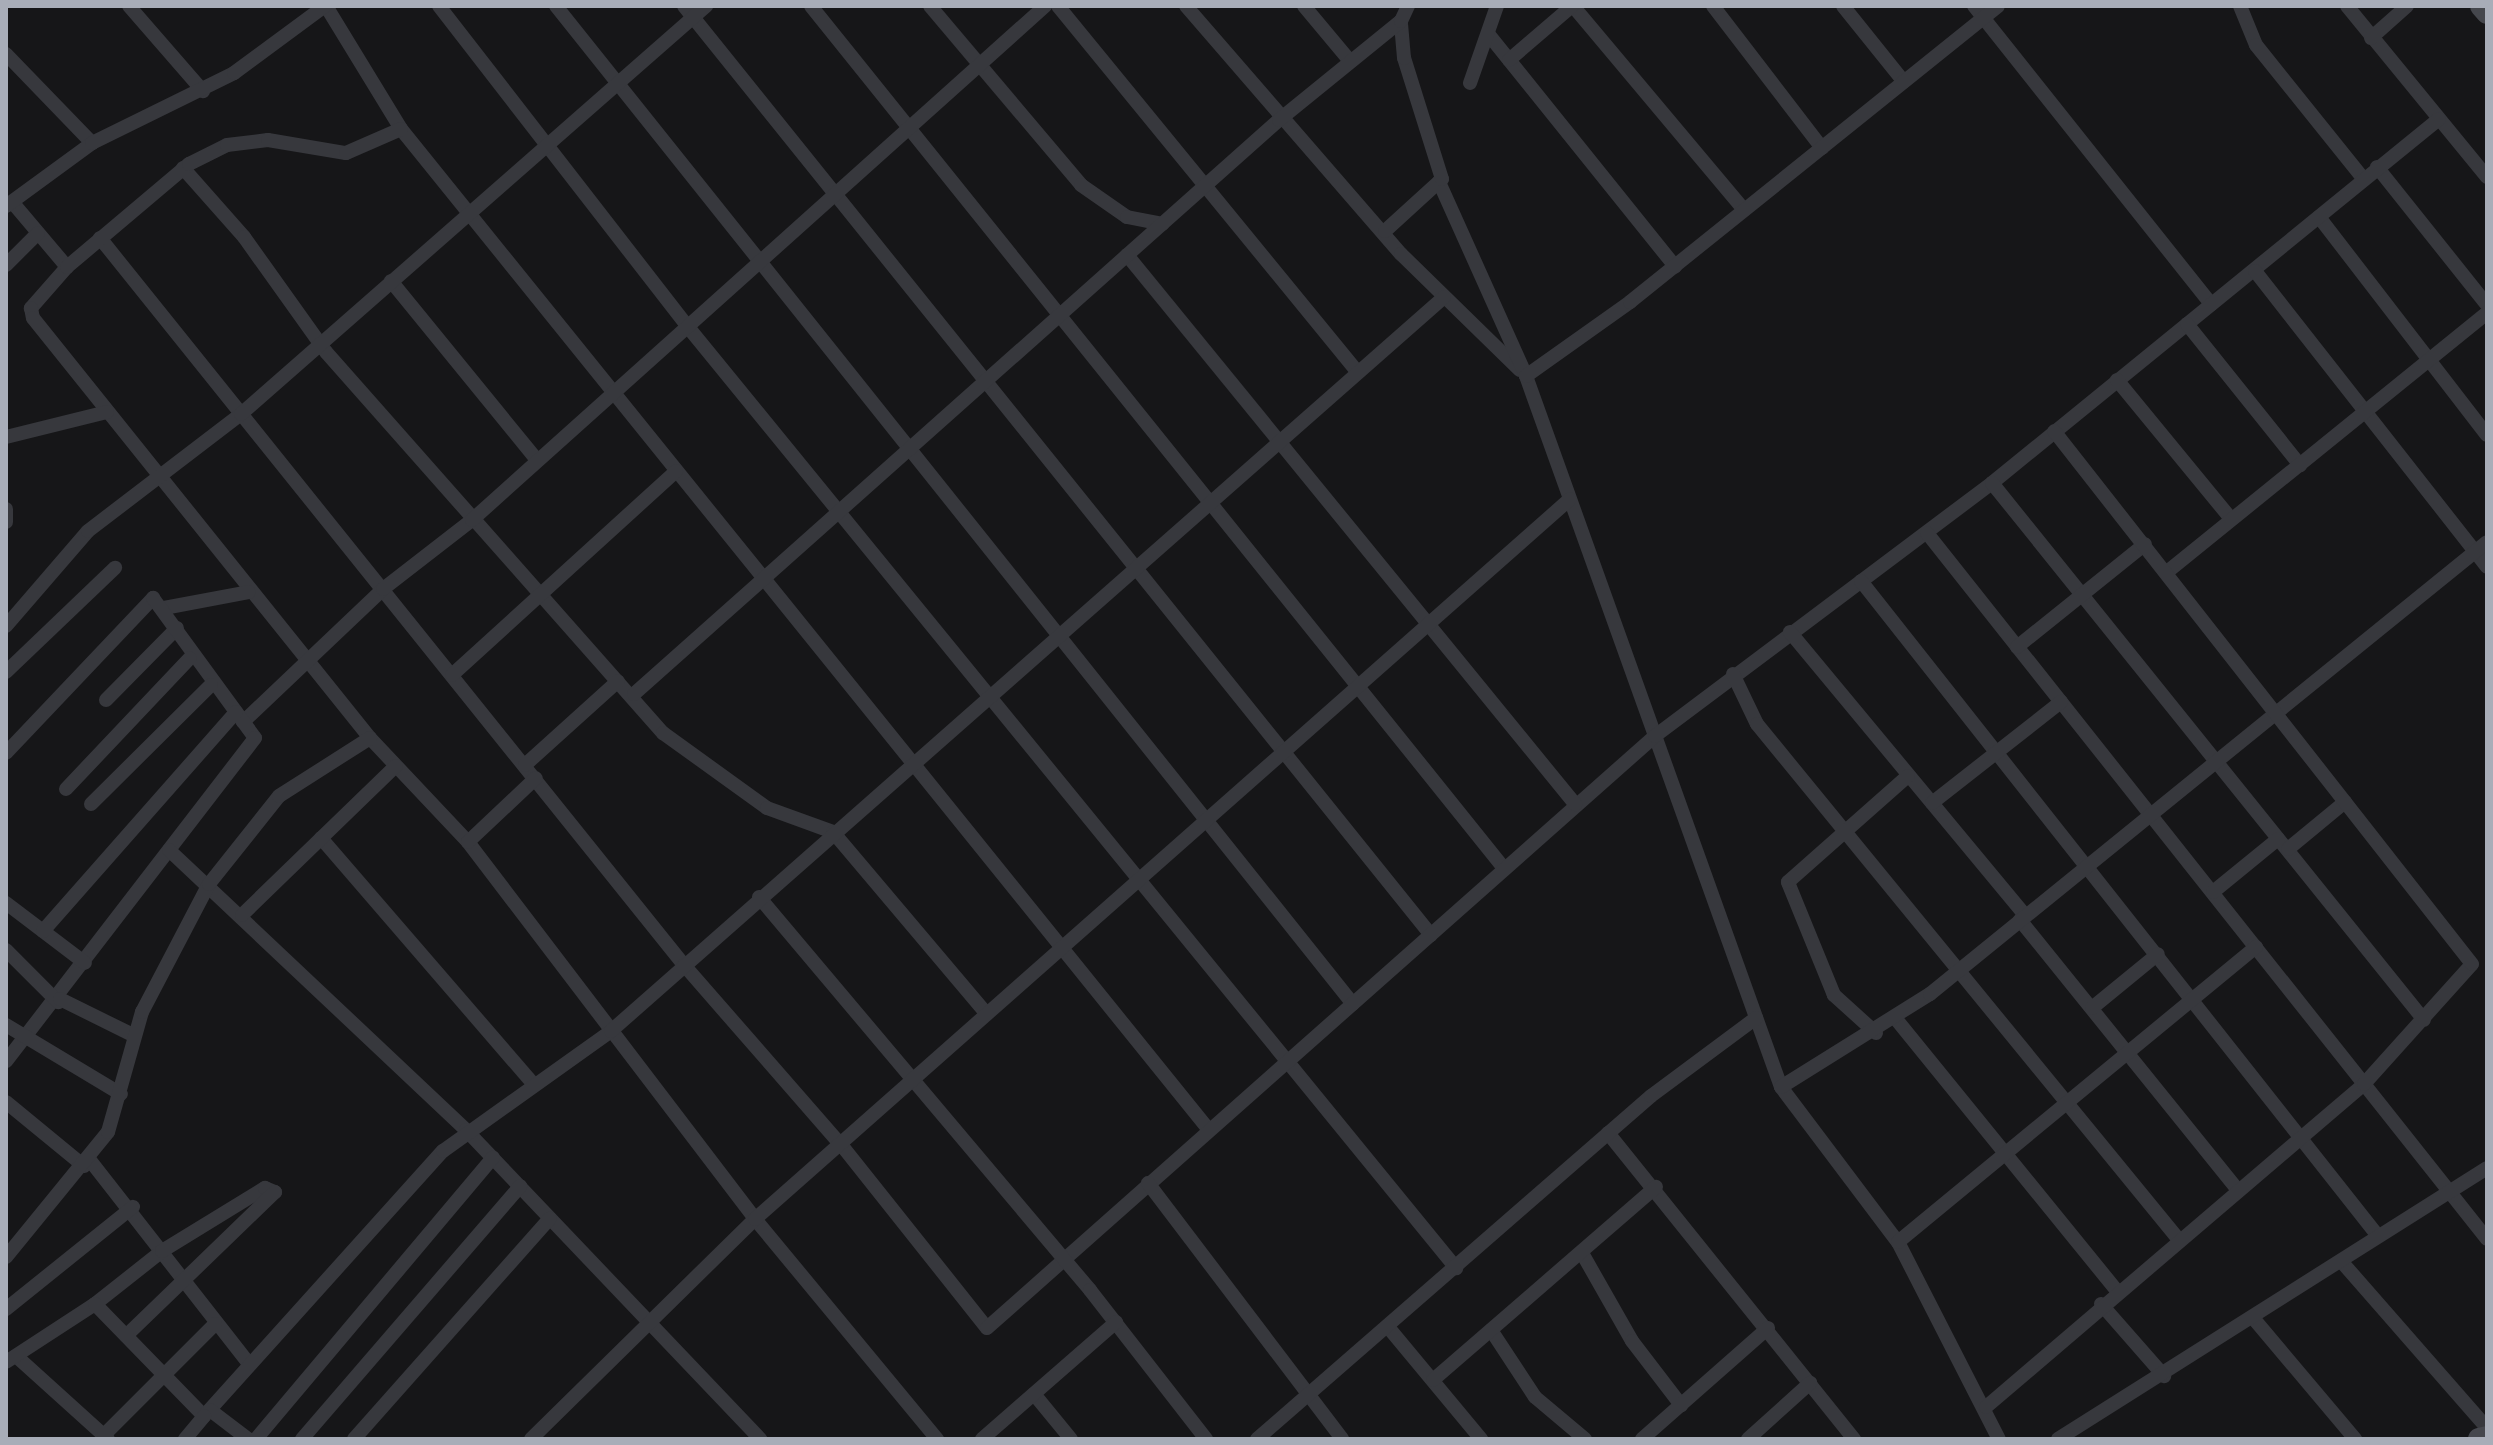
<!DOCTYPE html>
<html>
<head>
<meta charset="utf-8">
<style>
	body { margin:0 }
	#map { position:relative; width:2493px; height:1445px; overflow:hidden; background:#161618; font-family:"Roboto Condensed",sans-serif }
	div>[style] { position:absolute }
	.street>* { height:14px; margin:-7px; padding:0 7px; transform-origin:7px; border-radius:7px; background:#37383d }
	.secondary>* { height:22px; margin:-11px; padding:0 11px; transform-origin:11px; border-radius:11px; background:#45474d }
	span { translate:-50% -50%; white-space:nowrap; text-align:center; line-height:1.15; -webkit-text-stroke:8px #111113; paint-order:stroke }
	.frame { position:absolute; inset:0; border:8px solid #a8adb8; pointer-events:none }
</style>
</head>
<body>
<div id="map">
	<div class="street">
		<div style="left:129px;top:6px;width:113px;rotate:49deg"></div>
		<div style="left:326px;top:6px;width:144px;rotate:58.6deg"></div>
		<div style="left:401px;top:129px;width:1286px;rotate:51.09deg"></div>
		<div style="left:439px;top:6px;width:406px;rotate:52.2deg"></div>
		<div style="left:688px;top:327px;width:1215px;rotate:50.78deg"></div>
		<div style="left:556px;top:6px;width:1277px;rotate:51.39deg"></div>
		<div style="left:684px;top:6px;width:1192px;rotate:51.2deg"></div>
		<div style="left:811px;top:6px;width:1105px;rotate:51.21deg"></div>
		<div style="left:930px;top:6px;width:234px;rotate:49.8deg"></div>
		<div style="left:1081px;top:185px;width:56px;rotate:34.8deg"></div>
		<div style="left:1127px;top:217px;width:36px;rotate:11deg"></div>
		<div style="left:1058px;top:6px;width:470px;rotate:50.7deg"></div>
		<div style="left:1186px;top:6px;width:328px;rotate:49.1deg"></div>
		<div style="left:1401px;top:254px;width:166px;rotate:44.3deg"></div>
		<div style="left:1304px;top:6px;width:72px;rotate:50.1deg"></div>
		<div style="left:1573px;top:6px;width:266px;rotate:50deg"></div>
		<div style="left:1713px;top:6px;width:179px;rotate:52.5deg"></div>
		<div style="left:1843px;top:6px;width:97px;rotate:51.2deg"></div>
		<div style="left:1974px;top:6px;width:381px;rotate:51.5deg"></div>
		<div style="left:2240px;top:6px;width:42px;rotate:67.7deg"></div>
		<div style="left:2256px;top:45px;width:171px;rotate:51.2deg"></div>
		<div style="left:2347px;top:6px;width:221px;rotate:50.7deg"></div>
		<div style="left:1489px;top:35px;width:297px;rotate:51.2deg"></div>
		<div style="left:2371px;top:38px;width:48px;rotate:-41.6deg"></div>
		<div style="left:6px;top:54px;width:124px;rotate:46deg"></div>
		<div style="left:1509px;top:60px;width:83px;rotate:-40.6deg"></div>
		<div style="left:1470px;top:83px;width:82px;rotate:-70.7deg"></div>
		<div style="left:2377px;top:167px;width:176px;rotate:51.4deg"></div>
		<div style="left:183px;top:168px;width:92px;rotate:48.5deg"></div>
		<div style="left:244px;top:237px;width:141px;rotate:54.5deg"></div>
		<div style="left:326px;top:352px;width:509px;rotate:48.51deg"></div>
		<div style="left:663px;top:733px;width:128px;rotate:35.8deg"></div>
		<div style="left:767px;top:808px;width:70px;rotate:20deg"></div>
		<div style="left:833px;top:832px;width:238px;rotate:49.8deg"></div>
		<div style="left:1439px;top:182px;width:213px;rotate:65.8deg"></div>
		<div style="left:1526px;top:376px;width:755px;rotate:70.27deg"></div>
		<div style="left:1781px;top:1087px;width:194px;rotate:53deg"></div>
		<div style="left:1898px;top:1242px;width:221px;rotate:62.9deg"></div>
		<div style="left:13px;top:203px;width:84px;rotate:49.8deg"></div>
		<div style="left:67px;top:267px;width:55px;rotate:131.3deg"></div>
		<div style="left:31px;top:308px;width:10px;rotate:79deg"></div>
		<div style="left:33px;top:318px;width:538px;rotate:51.26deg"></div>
		<div style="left:370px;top:738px;width:143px;rotate:46.7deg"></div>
		<div style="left:468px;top:842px;width:474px;rotate:52.7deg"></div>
		<div style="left:755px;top:1219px;width:286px;rotate:50.4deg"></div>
		<div style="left:6px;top:206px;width:107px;rotate:-36.2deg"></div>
		<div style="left:92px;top:143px;width:158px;rotate:-26.2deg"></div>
		<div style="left:234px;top:73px;width:113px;rotate:-36.4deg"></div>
		<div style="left:2319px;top:217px;width:275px;rotate:52.4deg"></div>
		<div style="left:1385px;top:231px;width:77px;rotate:-42.4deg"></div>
		<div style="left:1442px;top:179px;width:127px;rotate:-107.4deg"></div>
		<div style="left:1404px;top:58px;width:37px;rotate:-95deg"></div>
		<div style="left:100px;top:238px;width:933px;rotate:51.23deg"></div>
		<div style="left:684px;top:965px;width:242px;rotate:48.9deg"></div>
		<div style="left:843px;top:1147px;width:231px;rotate:51.5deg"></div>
		<div style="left:987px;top:1328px;width:893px;rotate:-41.55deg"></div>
		<div style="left:1655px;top:736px;width:421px;rotate:-36.9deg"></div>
		<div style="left:1992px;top:483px;width:576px;rotate:-39.16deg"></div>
		<div style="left:1127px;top:255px;width:709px;rotate:50.78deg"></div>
		<div style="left:6px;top:265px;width:45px;rotate:-45deg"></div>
		<div style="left:67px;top:267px;width:160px;rotate:-40.2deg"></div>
		<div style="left:189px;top:164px;width:42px;rotate:-26.6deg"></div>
		<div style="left:227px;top:145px;width:41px;rotate:-7deg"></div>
		<div style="left:268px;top:140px;width:79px;rotate:9.5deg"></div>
		<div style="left:346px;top:153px;width:60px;rotate:-23.6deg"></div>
		<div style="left:2255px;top:271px;width:376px;rotate:51.9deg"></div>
		<div style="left:391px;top:281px;width:231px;rotate:50.8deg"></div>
		<div style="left:2187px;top:324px;width:181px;rotate:51.3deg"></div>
		<div style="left:1526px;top:376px;width:128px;rotate:-35.4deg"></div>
		<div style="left:1630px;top:302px;width:472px;rotate:-38.8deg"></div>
		<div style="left:2117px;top:380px;width:180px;rotate:50.6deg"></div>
		<div style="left:6px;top:437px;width:104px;rotate:-13.9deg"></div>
		<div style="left:1992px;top:483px;width:689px;rotate:51.18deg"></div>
		<div style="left:6px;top:509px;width:13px;rotate:90deg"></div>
		<div style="left:1927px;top:533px;width:901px;rotate:51.58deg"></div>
		<div style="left:2167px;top:572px;width:412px;rotate:-39deg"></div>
		<div style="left:1861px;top:581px;width:834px;rotate:51.72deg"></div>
		<div style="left:164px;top:608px;width:86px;rotate:-10.7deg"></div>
		<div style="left:6px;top:626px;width:125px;rotate:-49.2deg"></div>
		<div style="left:88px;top:531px;width:193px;rotate:-37.4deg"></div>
		<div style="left:241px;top:414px;width:619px;rotate:-41.26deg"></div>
		<div style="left:1790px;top:632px;width:369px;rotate:50.3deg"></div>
		<div style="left:2017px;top:647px;width:164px;rotate:-38.8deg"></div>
		<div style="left:6px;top:672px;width:151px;rotate:-43.7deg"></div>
		<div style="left:1733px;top:674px;width:55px;rotate:64.4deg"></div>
		<div style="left:1757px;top:724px;width:667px;rotate:50.72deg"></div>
		<div style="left:452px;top:675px;width:303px;rotate:-42.3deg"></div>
		<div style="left:634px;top:694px;width:863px;rotate:-41.67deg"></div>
		<div style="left:1279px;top:120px;width:157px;rotate:-39.1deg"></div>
		<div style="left:1401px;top:21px;width:17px;rotate:-65deg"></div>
		<div style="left:106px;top:700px;width:101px;rotate:-45.4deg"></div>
		<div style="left:243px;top:722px;width:193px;rotate:-43.5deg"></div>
		<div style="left:383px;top:589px;width:113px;rotate:-37.8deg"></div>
		<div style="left:472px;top:520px;width:770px;rotate:-41.89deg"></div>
		<div style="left:6px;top:753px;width:214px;rotate:-46.5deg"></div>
		<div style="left:153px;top:598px;width:173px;rotate:53.9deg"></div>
		<div style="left:255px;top:738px;width:408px;rotate:127.6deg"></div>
		<div style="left:525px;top:765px;width:125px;rotate:-42.1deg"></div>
		<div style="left:66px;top:789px;width:180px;rotate:-46.6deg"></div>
		<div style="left:1932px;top:803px;width:164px;rotate:-38.1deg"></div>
		<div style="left:91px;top:804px;width:169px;rotate:-44.8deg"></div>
		<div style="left:321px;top:838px;width:325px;rotate:49.2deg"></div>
		<div style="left:468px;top:842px;width:93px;rotate:-43.3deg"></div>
		<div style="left:2288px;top:849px;width:74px;rotate:-39.5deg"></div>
		<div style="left:169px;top:850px;width:408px;rotate:43.3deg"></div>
		<div style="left:466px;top:1130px;width:427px;rotate:46.4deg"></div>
		<div style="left:2213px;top:892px;width:84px;rotate:-39.2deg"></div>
		<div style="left:759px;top:897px;width:514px;rotate:49.89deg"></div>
		<div style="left:1090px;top:1290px;width:189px;rotate:52.1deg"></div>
		<div style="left:6px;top:903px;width:99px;rotate:37.2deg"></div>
		<div style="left:242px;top:915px;width:214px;rotate:-44.1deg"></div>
		<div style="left:2020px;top:920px;width:348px;rotate:51.1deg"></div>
		<div style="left:43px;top:931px;width:292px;rotate:-48.6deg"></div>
		<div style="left:6px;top:950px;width:74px;rotate:45deg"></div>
		<div style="left:60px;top:999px;width:81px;rotate:26.3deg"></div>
		<div style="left:2092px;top:1008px;width:85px;rotate:-39.3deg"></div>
		<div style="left:1896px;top:1019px;width:350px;rotate:50.9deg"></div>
		<div style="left:6px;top:1025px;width:134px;rotate:31deg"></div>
		<div style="left:1876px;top:1033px;width:57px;rotate:-137.9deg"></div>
		<div style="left:1834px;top:995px;width:122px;rotate:-112.2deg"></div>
		<div style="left:1788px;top:882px;width:160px;rotate:-41.5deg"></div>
		<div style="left:1781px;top:1087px;width:176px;rotate:-32deg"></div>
		<div style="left:1930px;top:994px;width:717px;rotate:-39.06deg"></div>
		<div style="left:6px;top:1102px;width:101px;rotate:39.4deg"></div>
		<div style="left:1608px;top:1133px;width:393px;rotate:51.2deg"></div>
		<div style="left:89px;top:1159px;width:261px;rotate:52deg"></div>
		<div style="left:1148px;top:1183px;width:321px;rotate:52.8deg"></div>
		<div style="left:1898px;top:1242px;width:464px;rotate:-39.5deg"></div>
		<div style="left:1582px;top:1253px;width:101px;rotate:60.4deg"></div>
		<div style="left:1632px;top:1341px;width:81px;rotate:52.6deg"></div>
		<div style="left:6px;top:1257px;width:161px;rotate:-50.8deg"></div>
		<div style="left:108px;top:1132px;width:125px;rotate:-74.2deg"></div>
		<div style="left:142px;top:1012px;width:144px;rotate:-62.4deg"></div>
		<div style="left:209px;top:884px;width:112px;rotate:-51.5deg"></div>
		<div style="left:279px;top:796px;width:108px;rotate:-32.5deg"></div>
		<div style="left:2341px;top:1261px;width:222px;rotate:48.8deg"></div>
		<div style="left:95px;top:1304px;width:85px;rotate:-38.3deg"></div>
		<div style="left:162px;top:1251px;width:121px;rotate:-31.5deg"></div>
		<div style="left:265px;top:1188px;width:11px;rotate:22deg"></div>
		<div style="left:275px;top:1192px;width:207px;rotate:136deg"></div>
		<div style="left:2101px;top:1304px;width:96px;rotate:48.8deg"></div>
		<div style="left:6px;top:1309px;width:163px;rotate:-38.8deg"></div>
		<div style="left:2254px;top:1319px;width:157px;rotate:49.9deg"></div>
		<div style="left:1388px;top:1327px;width:146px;rotate:50.3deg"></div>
		<div style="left:1491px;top:1330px;width:80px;rotate:56.7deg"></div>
		<div style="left:1535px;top:1397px;width:65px;rotate:40deg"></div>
		<div style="left:16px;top:1356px;width:124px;rotate:42.1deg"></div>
		<div style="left:6px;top:1362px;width:106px;rotate:-33.1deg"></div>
		<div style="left:95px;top:1304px;width:156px;rotate:45.8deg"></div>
		<div style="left:204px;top:1416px;width:357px;rotate:-48deg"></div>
		<div style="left:443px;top:1151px;width:206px;rotate:-35.5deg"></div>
		<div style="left:611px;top:1031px;width:1110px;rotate:-41.38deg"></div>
		<div style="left:1433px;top:1380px;width:295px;rotate:-40.9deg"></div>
		<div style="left:1034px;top:1394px;width:58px;rotate:50.6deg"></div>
		<div style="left:1986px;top:1407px;width:497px;rotate:-40.5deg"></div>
		<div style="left:2364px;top:1084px;width:161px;rotate:-48deg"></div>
		<div style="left:2472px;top:964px;width:677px;rotate:-128.1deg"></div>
		<div style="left:210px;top:1410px;width:48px;rotate:37.3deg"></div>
		<div style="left:104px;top:1435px;width:157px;rotate:-45deg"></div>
		<div style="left:185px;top:1439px;width:30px;rotate:-50deg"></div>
		<div style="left:256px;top:1439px;width:368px;rotate:-49.9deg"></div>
		<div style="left:302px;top:1439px;width:334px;rotate:-49.2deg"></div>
		<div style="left:354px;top:1439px;width:295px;rotate:-48.4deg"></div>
		<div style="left:531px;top:1439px;width:314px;rotate:-44.5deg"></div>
		<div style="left:755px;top:1219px;width:1087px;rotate:-41.46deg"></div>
		<div style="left:982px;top:1439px;width:178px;rotate:-41.1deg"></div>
		<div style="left:1257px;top:1439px;width:522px;rotate:-41.04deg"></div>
		<div style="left:1651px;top:1096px;width:131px;rotate:-36.6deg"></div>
		<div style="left:1642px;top:1439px;width:168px;rotate:-41.4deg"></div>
		<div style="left:1748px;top:1439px;width:84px;rotate:-42.1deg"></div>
		<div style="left:2058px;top:1439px;width:507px;rotate:-32.28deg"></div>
	</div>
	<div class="secondary">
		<div style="left:2481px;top:6px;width:9px;rotate:49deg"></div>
		<div style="left:2479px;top:1439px;width:8px;rotate:-14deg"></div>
	</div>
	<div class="frame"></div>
</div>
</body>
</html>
